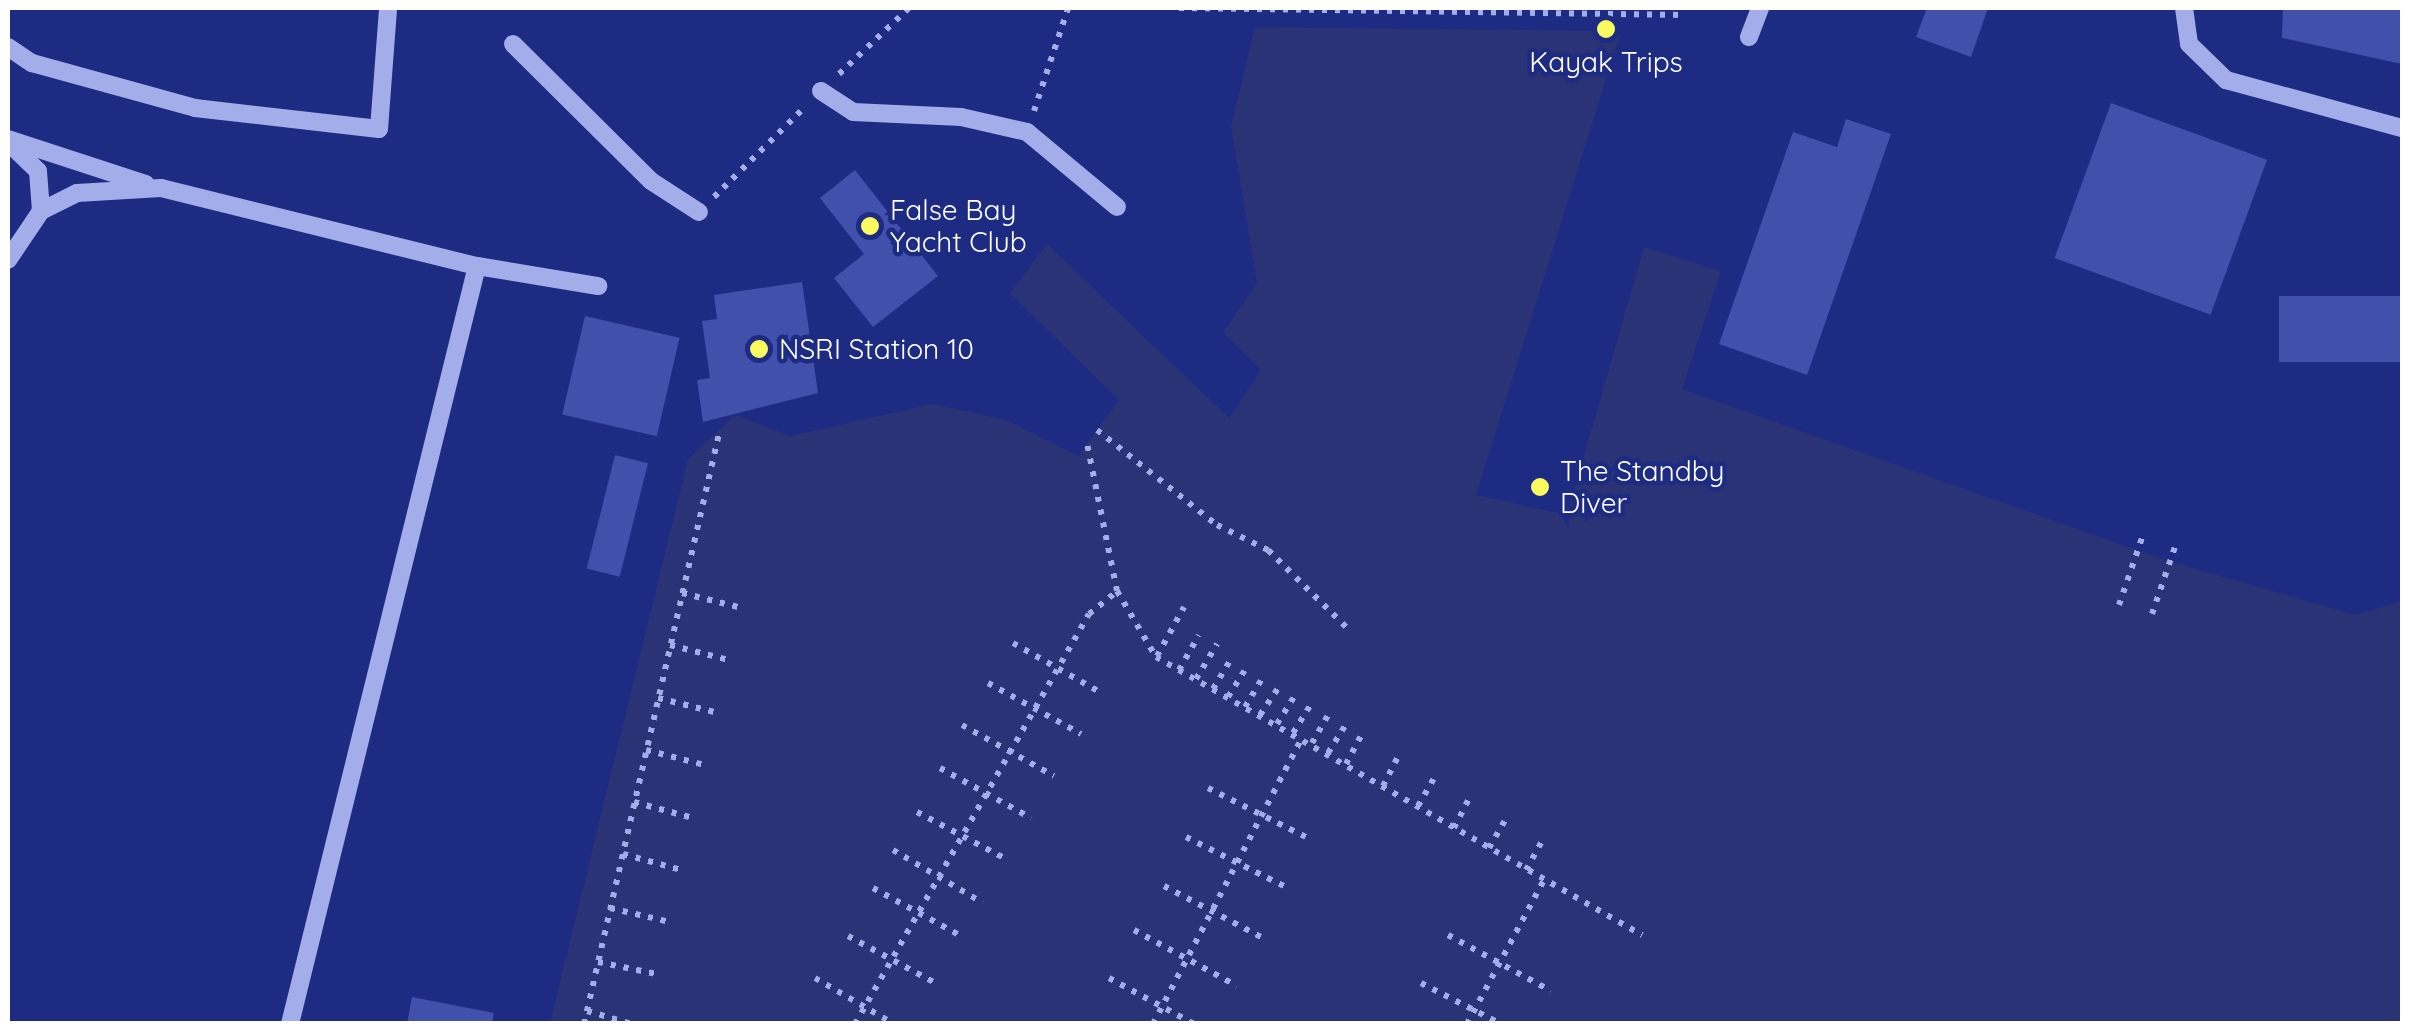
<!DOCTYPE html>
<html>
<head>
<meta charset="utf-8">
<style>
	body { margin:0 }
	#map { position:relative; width:2410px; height:1031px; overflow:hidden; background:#1d2b82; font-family:Quicksand,sans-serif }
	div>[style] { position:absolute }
	.water>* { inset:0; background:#293375 }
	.building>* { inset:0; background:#4150aa; transform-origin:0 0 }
	.path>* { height:6px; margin-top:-3px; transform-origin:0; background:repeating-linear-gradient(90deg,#a2adea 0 5px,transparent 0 13px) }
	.minor>* { height:18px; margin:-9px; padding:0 9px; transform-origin:9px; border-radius:9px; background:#a2adea }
	.dots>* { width:28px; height:28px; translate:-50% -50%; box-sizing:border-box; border:5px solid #1d2b82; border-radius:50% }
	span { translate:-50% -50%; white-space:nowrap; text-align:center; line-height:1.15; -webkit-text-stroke:9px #1d2b82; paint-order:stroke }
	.poi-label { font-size:28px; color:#fff }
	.left { translate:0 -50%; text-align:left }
	.frame { position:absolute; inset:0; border:10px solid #fff; pointer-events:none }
</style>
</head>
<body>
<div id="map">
	<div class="water">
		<div style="clip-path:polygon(1255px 27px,1621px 31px,1476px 495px,1567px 515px,1644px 247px,1721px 271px,1682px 389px,2165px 560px,2355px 615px,2402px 601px,2402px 1023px,550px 1023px,688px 459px,735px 415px,791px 436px,932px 404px,1007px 420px,1078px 456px,1119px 400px,1010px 293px,1047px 244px,1229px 418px,1261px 370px,1223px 332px,1257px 284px,1231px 126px)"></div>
	</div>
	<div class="building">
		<div style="clip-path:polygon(1927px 8px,1988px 8px,1971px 57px,1916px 37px)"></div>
		<div style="clip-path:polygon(2283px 8px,2402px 8px,2402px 64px,2282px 38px)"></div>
		<div style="left:2111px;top:103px;width:166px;height:165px;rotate:20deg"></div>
		<div style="clip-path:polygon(1846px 119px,1891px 134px,1807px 375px,1719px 344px,1793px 132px,1837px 147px)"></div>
		<div style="clip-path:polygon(855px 170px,938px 276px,873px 327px,834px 278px,864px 254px,820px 198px)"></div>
		<div style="clip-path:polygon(802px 282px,818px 393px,703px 422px,697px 380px,710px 378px,702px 321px,717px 319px,714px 295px)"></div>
		<div style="left:2402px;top:296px;width:66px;height:123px;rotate:90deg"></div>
		<div style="left:585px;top:316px;width:97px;height:101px;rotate:13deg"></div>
		<div style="left:615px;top:455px;width:34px;height:117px;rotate:14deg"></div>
		<div style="clip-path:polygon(412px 997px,494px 1013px,492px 1024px,407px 1024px)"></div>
	</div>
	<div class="path">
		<div style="left:1179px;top:8px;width:507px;rotate:0.79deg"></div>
		<div style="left:839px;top:74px;width:96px;rotate:-43.3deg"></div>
		<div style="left:1034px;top:111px;width:108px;rotate:-71.7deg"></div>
		<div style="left:714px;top:197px;width:128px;rotate:-44.7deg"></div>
		<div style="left:1097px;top:430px;width:153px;rotate:38.4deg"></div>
		<div style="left:1217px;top:525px;width:57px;rotate:26.1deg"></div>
		<div style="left:1268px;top:550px;width:112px;rotate:44.6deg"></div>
		<div style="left:1117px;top:591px;width:77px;rotate:59.4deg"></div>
		<div style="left:1156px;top:657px;width:560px;rotate:29.77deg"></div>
		<div style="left:682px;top:593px;width:62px;rotate:14deg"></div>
		<div style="left:2119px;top:605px;width:71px;rotate:-71.1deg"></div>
		<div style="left:2152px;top:614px;width:71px;rotate:-71.1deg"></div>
		<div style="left:1013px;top:643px;width:103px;rotate:29.5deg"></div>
		<div style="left:670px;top:645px;width:61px;rotate:14.3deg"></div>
		<div style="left:1157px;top:656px;width:56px;rotate:-61.1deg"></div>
		<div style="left:1179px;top:670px;width:40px;rotate:-60.3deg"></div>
		<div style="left:1196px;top:679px;width:41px;rotate:-59deg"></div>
		<div style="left:988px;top:683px;width:106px;rotate:28.7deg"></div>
		<div style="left:1213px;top:689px;width:37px;rotate:-59deg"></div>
		<div style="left:1228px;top:697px;width:38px;rotate:-58deg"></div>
		<div style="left:658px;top:698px;width:62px;rotate:14deg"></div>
		<div style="left:1245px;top:707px;width:37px;rotate:-59deg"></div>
		<div style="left:1260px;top:715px;width:36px;rotate:-56deg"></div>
		<div style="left:1277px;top:724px;width:36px;rotate:-58deg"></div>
		<div style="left:962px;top:725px;width:105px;rotate:29deg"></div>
		<div style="left:1293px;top:733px;width:36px;rotate:-58deg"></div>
		<div style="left:1312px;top:743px;width:34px;rotate:-60deg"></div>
		<div style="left:646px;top:750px;width:61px;rotate:14.3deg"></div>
		<div style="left:1328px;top:753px;width:36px;rotate:-58deg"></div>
		<div style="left:1346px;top:764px;width:32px;rotate:-62deg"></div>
		<div style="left:940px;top:768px;width:104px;rotate:28.8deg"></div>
		<div style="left:1383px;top:786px;width:33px;rotate:-63deg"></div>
		<div style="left:1208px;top:788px;width:116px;rotate:26.6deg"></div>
		<div style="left:634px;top:802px;width:61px;rotate:15.2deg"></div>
		<div style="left:1418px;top:806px;width:32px;rotate:-60deg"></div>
		<div style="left:917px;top:812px;width:103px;rotate:27.8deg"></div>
		<div style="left:1454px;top:828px;width:33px;rotate:-63deg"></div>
		<div style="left:1186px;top:837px;width:116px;rotate:26.6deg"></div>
		<div style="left:1489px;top:848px;width:32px;rotate:-60deg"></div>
		<div style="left:893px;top:850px;width:104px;rotate:30.5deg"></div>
		<div style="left:623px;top:854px;width:60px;rotate:15.4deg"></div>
		<div style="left:1526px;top:870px;width:35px;rotate:-61deg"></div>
		<div style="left:1164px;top:886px;width:112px;rotate:27.7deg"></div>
		<div style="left:873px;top:888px;width:100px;rotate:28.6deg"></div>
		<div style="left:610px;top:908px;width:62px;rotate:13.1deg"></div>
		<div style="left:1134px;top:930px;width:117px;rotate:28.5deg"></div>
		<div style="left:1448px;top:935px;width:117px;rotate:28.5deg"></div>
		<div style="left:848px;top:936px;width:101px;rotate:28.3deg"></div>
		<div style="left:598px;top:962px;width:60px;rotate:11.5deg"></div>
		<div style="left:815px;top:978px;width:91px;rotate:30.2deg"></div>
		<div style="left:1109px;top:978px;width:97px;rotate:28.4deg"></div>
		<div style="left:1421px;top:983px;width:90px;rotate:27.1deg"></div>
		<div style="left:587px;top:1011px;width:47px;rotate:16.1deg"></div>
		<div style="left:789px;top:1023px;width:1px;rotate:45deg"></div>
		<div style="left:1084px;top:1023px;width:1px;rotate:45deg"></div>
		<div style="left:584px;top:1024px;width:610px;rotate:-77.12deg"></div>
		<div style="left:855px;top:1024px;width:472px;rotate:-60.3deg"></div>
		<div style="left:1089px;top:614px;width:36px;rotate:-39deg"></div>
		<div style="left:1117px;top:591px;width:150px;rotate:-101.5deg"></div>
		<div style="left:1153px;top:1024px;width:322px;rotate:-62.5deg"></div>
		<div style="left:1467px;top:1024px;width:163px;rotate:-61.9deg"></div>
	</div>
	<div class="minor">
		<div style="left:2184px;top:8px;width:36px;rotate:82deg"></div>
		<div style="left:2189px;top:44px;width:52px;rotate:44.2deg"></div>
		<div style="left:2226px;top:80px;width:182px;rotate:15.3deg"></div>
		<div style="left:1749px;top:37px;width:31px;rotate:-69deg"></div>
		<div style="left:513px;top:44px;width:194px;rotate:44.8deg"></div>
		<div style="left:651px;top:181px;width:57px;rotate:32.9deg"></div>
		<div style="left:8px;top:47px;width:29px;rotate:34deg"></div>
		<div style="left:32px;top:63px;width:169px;rotate:15.4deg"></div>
		<div style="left:195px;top:108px;width:185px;rotate:6.5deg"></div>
		<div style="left:379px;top:129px;width:121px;rotate:-85.7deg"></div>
		<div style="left:821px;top:91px;width:38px;rotate:33deg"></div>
		<div style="left:853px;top:112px;width:108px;rotate:2.7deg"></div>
		<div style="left:961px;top:117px;width:68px;rotate:12.8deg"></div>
		<div style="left:1027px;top:132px;width:117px;rotate:39.8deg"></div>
		<div style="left:8px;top:139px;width:145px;rotate:18.1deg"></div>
		<div style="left:41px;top:211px;width:40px;rotate:-26.6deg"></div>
		<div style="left:77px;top:193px;width:84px;rotate:-3.4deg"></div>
		<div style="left:161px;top:188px;width:325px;rotate:13.9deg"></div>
		<div style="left:477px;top:266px;width:781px;rotate:103.86deg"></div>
		<div style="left:8px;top:260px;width:59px;rotate:-56deg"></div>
		<div style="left:41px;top:211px;width:40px;rotate:-94.3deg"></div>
		<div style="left:38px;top:171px;width:39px;rotate:-136deg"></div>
		<div style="left:477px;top:266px;width:123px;rotate:9.4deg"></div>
	</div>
	<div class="dots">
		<div style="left:1606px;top:29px;background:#f9fa60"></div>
		<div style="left:870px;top:226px;background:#f9fa60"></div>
		<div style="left:759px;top:349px;background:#f9fa60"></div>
		<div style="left:1540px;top:487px;background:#f9fa60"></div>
	</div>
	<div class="poi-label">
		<span style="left:1606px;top:62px">Kayak Trips</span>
		<span class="left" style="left:890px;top:226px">False Bay<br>Yacht Club</span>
		<span class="left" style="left:779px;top:349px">NSRI Station 10</span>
		<span class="left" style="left:1560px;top:487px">The Standby<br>Diver</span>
	</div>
	<div class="frame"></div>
</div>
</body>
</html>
